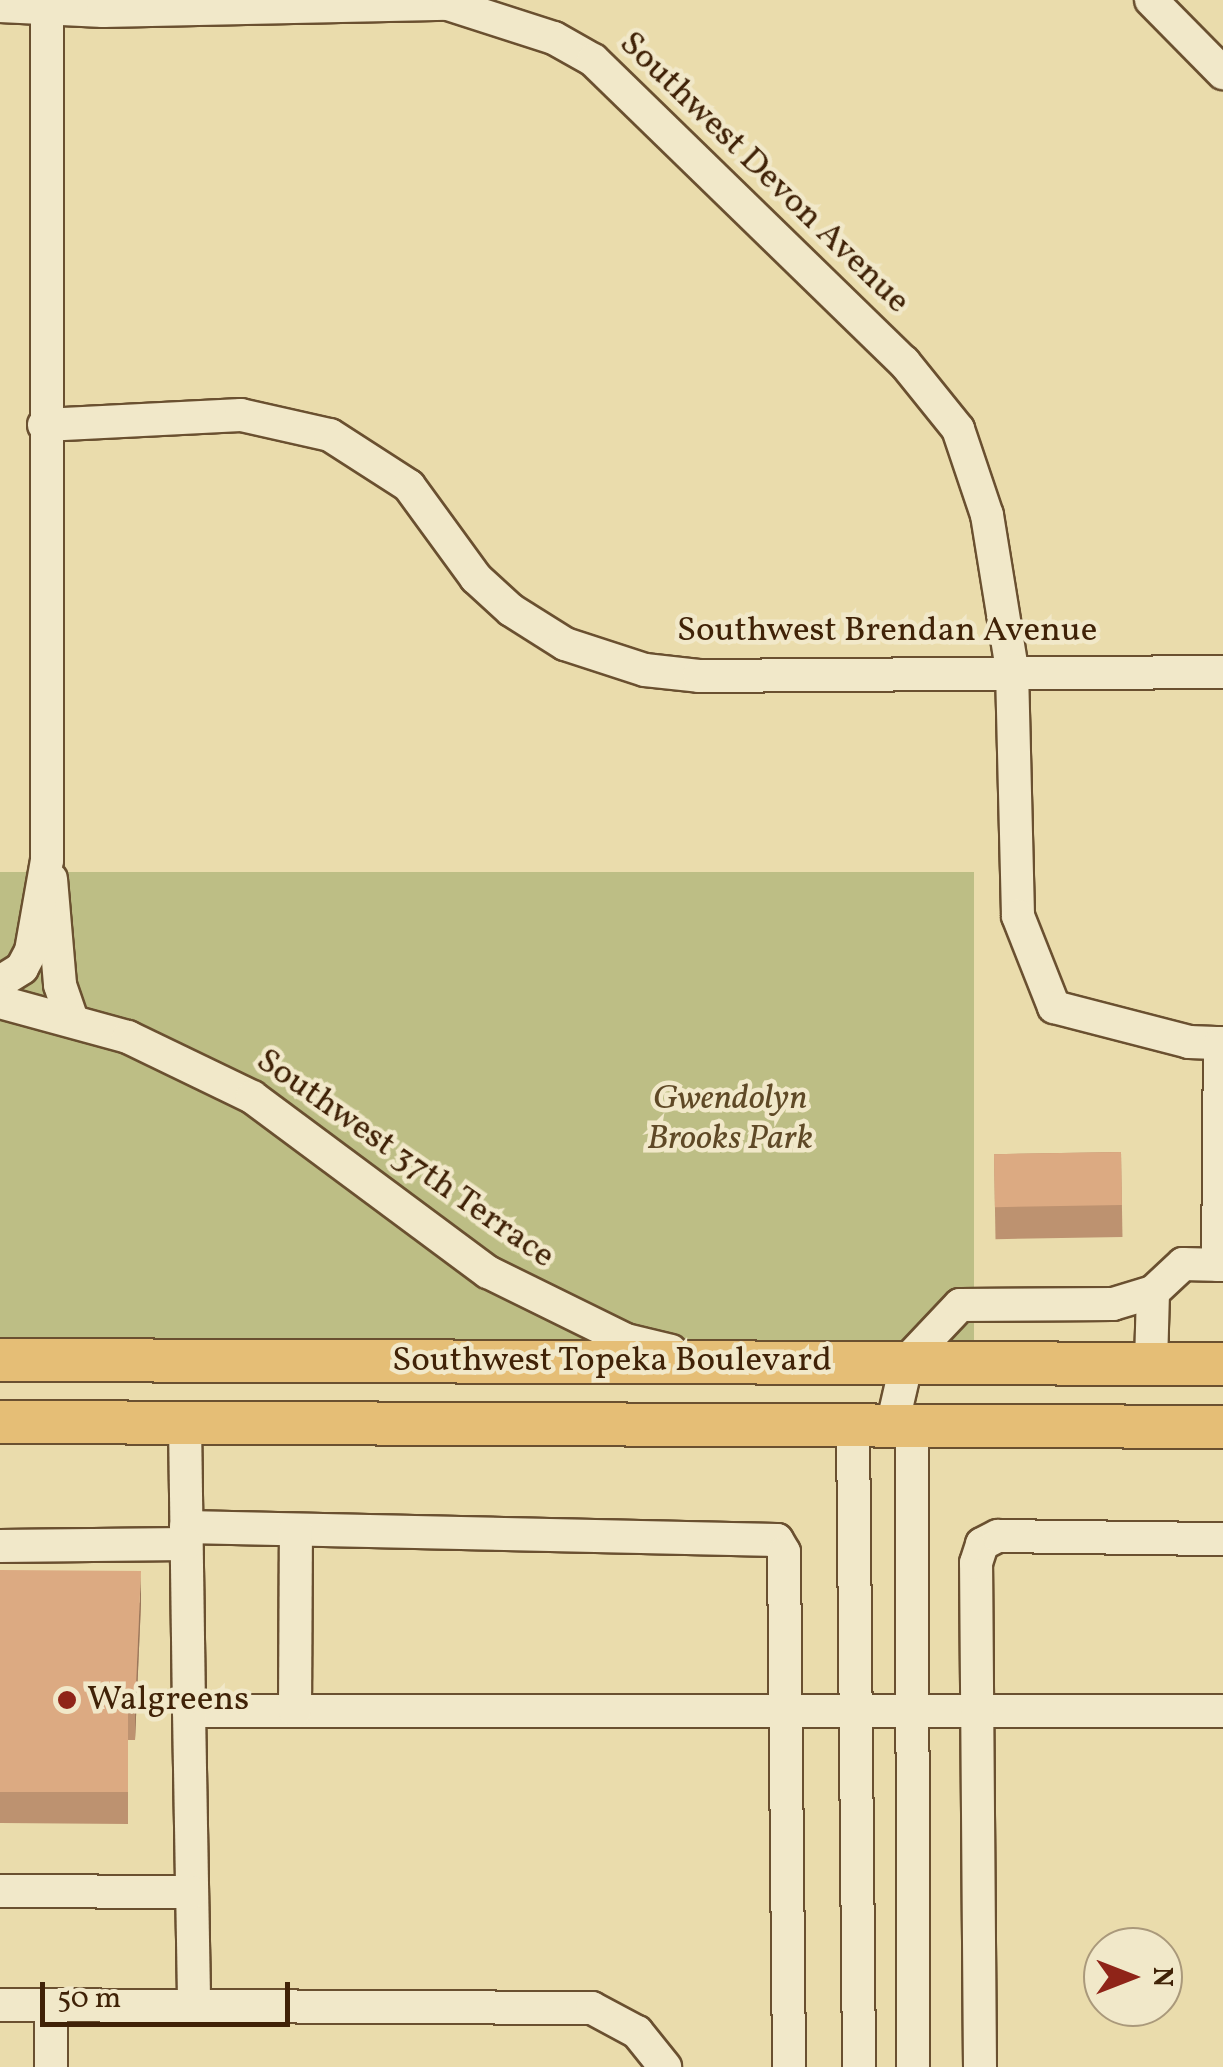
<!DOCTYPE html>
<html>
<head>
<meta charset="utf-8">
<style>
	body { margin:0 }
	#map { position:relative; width:1223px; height:2067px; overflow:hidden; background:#eadcac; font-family:Vollkorn,serif }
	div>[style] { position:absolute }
	.green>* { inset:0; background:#bdbe85; transform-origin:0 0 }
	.roads { filter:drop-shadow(2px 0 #6a5030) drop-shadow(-2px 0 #6a5030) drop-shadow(0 2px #6a5030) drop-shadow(0 -2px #6a5030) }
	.minor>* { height:32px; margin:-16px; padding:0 16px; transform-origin:16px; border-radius:16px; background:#f1e8c9 }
	.major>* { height:42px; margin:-21px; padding:0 21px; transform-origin:21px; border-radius:21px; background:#e5be76 }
	.wall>* { inset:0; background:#bd9270; transform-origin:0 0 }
	.shaded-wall>* { inset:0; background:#9a775b }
	.building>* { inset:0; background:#dcaa82; transform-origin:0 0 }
	.dots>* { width:28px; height:28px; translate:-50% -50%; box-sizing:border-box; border:5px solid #f1e8c9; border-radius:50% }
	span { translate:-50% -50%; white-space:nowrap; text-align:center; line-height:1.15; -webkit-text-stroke:9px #f1e8c9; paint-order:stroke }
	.street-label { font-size:35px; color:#402207 }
	.park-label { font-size:35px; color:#5f4926; font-style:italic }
	.poi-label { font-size:35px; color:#402207 }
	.left { translate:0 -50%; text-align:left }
	.north { position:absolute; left:1083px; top:1927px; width:100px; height:100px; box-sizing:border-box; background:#f1e8c9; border:2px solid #aa997b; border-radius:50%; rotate:90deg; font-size:28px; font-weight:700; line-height:40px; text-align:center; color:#402207 }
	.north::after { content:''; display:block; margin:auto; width:35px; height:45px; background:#8f2418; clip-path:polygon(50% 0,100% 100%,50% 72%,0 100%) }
	.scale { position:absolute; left:40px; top:1982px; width:250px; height:45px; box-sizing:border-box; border:5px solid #402207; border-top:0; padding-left:12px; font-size:30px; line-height:35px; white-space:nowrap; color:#402207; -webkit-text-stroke:8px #f1e8c9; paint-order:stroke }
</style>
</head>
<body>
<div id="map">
	<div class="green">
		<div style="left:974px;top:872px;width:490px;height:974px;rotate:90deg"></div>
	</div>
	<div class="roads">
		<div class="minor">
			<div style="left:1151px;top:0;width:103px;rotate:45.4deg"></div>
			<div style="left:0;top:6px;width:103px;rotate:2.8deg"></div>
			<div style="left:103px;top:11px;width:345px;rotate:-1.2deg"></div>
			<div style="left:448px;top:4px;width:111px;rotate:17.8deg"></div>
			<div style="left:554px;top:38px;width:45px;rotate:29.4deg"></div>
			<div style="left:593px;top:60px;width:434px;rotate:44.2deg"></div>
			<div style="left:904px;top:362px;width:86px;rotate:51.1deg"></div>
			<div style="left:958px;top:429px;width:91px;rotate:71.4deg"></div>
			<div style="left:987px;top:515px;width:157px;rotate:80.8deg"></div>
			<div style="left:1012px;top:670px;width:246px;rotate:88.6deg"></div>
			<div style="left:1018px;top:916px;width:98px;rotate:68.4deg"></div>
			<div style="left:1054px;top:1007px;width:139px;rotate:14.5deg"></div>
			<div style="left:1189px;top:1042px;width:34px;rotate:2deg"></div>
			<div style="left:44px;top:425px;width:197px;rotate:-2.9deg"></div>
			<div style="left:241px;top:415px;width:91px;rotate:12.7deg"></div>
			<div style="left:330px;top:435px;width:94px;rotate:32.8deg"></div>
			<div style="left:409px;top:486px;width:114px;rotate:53.9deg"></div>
			<div style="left:476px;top:578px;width:47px;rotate:42.4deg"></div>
			<div style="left:511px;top:610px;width:64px;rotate:32.2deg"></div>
			<div style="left:565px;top:644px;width:84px;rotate:18deg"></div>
			<div style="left:645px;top:670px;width:54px;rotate:6.3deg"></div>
			<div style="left:699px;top:676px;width:524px;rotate:-0.44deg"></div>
			<div style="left:51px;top:879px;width:106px;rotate:85.1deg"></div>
			<div style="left:60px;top:985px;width:34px;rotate:71deg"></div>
			<div style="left:0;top:982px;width:26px;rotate:-32deg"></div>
			<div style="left:22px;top:968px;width:19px;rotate:-62deg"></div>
			<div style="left:31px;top:951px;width:92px;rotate:-80deg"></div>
			<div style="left:47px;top:860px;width:860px;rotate:-90deg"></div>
			<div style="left:0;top:1002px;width:133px;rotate:15.3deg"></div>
			<div style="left:128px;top:1037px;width:138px;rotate:25.8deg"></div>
			<div style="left:252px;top:1097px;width:294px;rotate:36.6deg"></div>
			<div style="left:488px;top:1272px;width:154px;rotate:26.2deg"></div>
			<div style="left:626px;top:1340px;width:46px;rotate:13.7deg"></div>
			<div style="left:1218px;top:1265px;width:222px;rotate:-89.5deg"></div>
			<div style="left:1151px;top:1364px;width:72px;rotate:-88.4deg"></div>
			<div style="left:1153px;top:1292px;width:41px;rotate:-43deg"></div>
			<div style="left:1183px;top:1264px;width:40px;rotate:1.4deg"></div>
			<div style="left:185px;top:1423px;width:288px;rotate:89.2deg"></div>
			<div style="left:189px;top:1711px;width:1034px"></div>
			<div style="left:853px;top:1426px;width:641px;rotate:89.46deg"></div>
			<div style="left:892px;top:1426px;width:67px;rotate:-77deg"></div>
			<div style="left:907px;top:1361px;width:77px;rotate:-46.6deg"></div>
			<div style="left:960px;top:1305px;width:153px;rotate:-0.4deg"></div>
			<div style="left:1113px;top:1304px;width:42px;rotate:-16.7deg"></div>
			<div style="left:912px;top:1426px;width:641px;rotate:89.91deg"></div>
			<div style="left:186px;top:1527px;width:591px;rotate:1.26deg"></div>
			<div style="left:777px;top:1540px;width:14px;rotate:60deg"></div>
			<div style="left:784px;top:1552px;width:515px;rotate:89.44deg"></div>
			<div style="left:0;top:1546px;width:186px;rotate:-0.6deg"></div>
			<div style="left:189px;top:1711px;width:295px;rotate:89deg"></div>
			<div style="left:295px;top:1711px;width:181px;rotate:-89.7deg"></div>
			<div style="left:0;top:1891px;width:192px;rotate:0.3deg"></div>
			<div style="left:0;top:2005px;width:592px;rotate:0.29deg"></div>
			<div style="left:592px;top:2008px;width:51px;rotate:28.1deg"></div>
			<div style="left:637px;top:2032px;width:45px;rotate:51.3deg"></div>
			<div style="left:51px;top:2067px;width:62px;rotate:-90deg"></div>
			<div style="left:980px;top:2067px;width:504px;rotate:-90.45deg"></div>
			<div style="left:976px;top:1563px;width:20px;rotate:-72deg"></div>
			<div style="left:982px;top:1544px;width:18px;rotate:-27deg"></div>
			<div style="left:998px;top:1536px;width:225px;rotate:0.8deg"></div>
		</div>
		<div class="major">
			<div style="left:0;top:1360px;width:1223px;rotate:0.19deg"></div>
			<div style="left:0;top:1422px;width:1223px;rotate:0.23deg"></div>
		</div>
	</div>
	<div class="wall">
		<div style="left:1121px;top:1152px;width:85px;height:127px;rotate:89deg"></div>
		<div style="clip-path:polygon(0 1570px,141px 1603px,135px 1740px,128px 1740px,128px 1824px,0 1823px)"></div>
	</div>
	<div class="shaded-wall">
		<div style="clip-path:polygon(141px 1571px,141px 1603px,135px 1740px,135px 1708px)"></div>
	</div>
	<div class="building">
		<div style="left:1121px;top:1152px;width:53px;height:127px;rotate:89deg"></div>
		<div style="clip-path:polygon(0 1570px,141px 1571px,135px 1708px,128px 1708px,128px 1792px,0 1792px)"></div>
	</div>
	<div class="dots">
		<div style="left:67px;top:1700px;background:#8f2418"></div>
	</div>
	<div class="street-label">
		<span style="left:764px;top:173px;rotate:44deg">Southwest Devon Avenue</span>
		<span style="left:887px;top:631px">Southwest Brendan Avenue</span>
		<span style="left:405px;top:1159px;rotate:35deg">Southwest 37th Terrace</span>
		<span style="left:612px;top:1361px">Southwest Topeka Boulevard</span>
	</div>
	<div class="park-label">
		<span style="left:730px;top:1119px">Gwendolyn<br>Brooks Park</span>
	</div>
	<div class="poi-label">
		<span class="left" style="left:87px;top:1700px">Walgreens</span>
	</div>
	<div class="north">N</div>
	<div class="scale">50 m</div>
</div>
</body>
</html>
